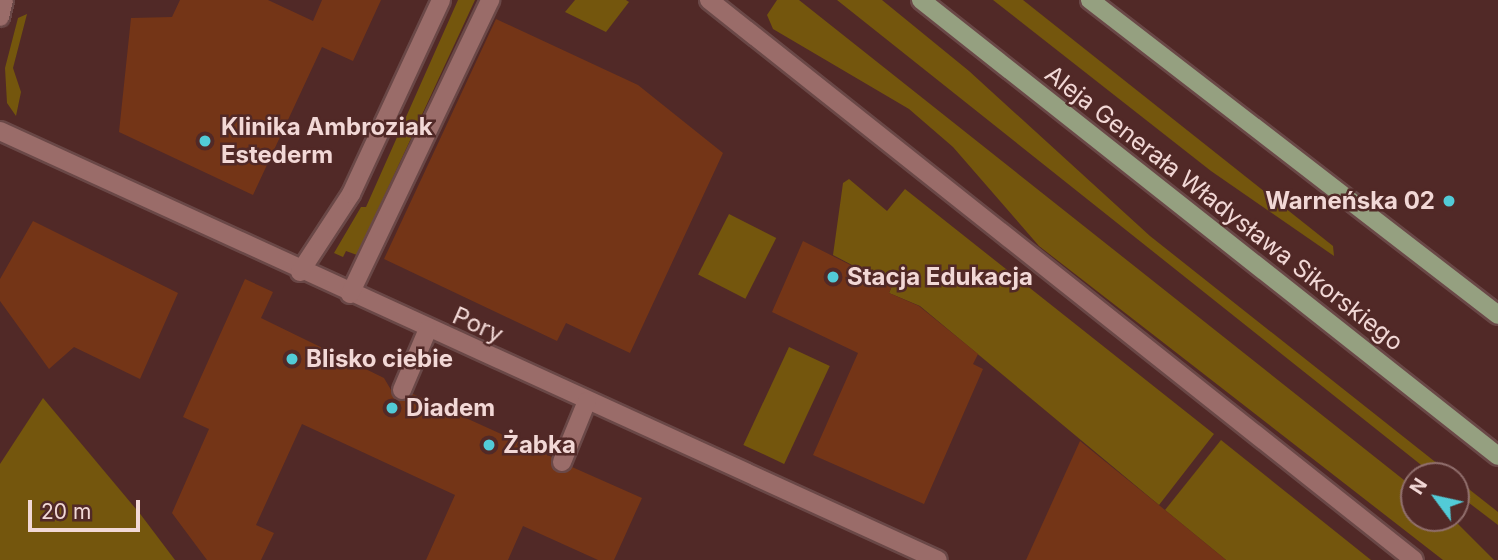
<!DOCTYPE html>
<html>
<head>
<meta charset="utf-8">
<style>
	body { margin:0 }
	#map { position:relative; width:1498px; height:560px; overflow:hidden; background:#512927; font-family:Inter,sans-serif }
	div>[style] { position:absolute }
	.green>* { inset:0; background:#74560d; transform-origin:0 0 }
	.building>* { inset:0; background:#743517 }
	.roads { filter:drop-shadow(2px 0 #6a4847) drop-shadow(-2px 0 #6a4847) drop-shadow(0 2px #6a4847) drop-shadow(0 -2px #6a4847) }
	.minor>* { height:18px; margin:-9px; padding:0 9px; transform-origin:9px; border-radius:9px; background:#9a6c69 }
	.major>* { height:18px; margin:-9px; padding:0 9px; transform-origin:9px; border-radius:9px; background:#95a080 }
	.dots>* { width:19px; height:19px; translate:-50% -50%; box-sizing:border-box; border:4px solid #512927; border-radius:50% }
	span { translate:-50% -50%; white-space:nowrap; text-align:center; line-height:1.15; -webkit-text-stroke:5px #512927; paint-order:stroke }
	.poi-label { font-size:24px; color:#f2d8d6; font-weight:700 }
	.left { translate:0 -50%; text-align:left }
	.right { translate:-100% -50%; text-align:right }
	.street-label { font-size:24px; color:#f2d8d6 }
	.north { position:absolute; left:1400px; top:462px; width:70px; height:70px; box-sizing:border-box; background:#512927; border:2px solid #916f6d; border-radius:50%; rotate:303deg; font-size:19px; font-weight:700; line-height:28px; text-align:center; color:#f2d8d6 }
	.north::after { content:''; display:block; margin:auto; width:24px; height:32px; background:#52cbd7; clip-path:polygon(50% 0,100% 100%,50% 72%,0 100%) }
	.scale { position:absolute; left:28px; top:500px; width:112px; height:32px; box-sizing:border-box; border:4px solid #f2d8d6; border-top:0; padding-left:9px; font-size:21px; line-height:24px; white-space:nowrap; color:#f2d8d6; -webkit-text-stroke:5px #512927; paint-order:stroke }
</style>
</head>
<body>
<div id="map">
	<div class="green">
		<div style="clip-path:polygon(458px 0,475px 0,357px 255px,346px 251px,343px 257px,334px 253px,361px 207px,366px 207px)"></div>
		<div style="clip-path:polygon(575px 0,626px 0,629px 2px,606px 32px,565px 12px)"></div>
		<div style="clip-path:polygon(777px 0,799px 0,1414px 488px,1414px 518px,1452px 518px,1494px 560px,1443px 560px,1039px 246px,953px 147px,909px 109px,773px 29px,767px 15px)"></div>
		<div style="clip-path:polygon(837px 0,882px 0,969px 71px,1150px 236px,1453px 476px,1435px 476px)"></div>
		<div style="clip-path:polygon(993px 0,1023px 0,1333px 246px,1334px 256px,1211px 171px)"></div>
		<div style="clip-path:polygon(27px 14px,13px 68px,21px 92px,16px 116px,7px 103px,5px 68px,18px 18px)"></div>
		<div style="clip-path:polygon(849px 179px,887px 211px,905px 189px,1214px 434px,1159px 505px,920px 306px,889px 293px,892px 286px,833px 255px,843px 183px)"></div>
		<div style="left:729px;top:214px;width:53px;height:68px;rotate:27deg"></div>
		<div style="left:789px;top:347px;width:45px;height:108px;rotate:25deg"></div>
		<div style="clip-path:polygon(43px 398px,141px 515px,175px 560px,0 560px,0 464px)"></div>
		<div style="clip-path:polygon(1221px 440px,1371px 560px,1226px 560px,1165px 510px)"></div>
		<div style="clip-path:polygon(1456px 479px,1498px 512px,1498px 525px,1456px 493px)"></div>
	</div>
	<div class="building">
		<div style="clip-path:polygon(180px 0,268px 0,313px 21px,322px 0,381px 0,353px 61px,322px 47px,253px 195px,119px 132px,131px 18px,172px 17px)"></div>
		<div style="clip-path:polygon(496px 19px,638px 85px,723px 153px,630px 353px,566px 323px,557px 341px,384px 259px)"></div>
		<div style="clip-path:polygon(33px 221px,178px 293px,140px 379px,74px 347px,49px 369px,0 301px,0 279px)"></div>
		<div style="clip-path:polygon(803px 241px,892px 286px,889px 293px,919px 306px,978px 354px,973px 364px,983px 369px,924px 504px,813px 455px,858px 353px,772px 312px)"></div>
		<div style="clip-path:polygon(245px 279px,273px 292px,261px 318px,384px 378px,397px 400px,413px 394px,552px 457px,557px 472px,572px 467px,642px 498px,614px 560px,598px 560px,523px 526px,508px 560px,426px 560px,455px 495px,302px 424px,256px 525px,274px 533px,261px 560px,207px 560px,172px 513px,209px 429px,183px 417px)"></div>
		<div style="clip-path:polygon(1080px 441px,1165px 510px,1226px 560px,1026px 560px)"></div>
	</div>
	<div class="roads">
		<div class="minor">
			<div style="left:709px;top:0;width:900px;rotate:38.46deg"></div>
			<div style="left:0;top:17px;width:17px;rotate:-77deg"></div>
			<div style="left:0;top:131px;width:1031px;rotate:24.58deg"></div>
			<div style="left:300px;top:272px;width:93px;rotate:-56.8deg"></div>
			<div style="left:351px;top:194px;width:214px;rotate:-65.1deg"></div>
			<div style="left:350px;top:294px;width:326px;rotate:-64.5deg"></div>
			<div style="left:402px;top:390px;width:66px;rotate:-66.9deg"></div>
			<div style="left:562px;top:462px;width:66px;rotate:-67.7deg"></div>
		</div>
		<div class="major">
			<div style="left:921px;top:0;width:735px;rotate:38.32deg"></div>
			<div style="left:1090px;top:0;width:515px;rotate:37.67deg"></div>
		</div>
	</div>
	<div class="dots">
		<div style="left:205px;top:141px;background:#52cbd7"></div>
		<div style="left:1449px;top:201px;background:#52cbd7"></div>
		<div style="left:833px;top:277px;background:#52cbd7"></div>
		<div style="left:292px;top:359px;background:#52cbd7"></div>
		<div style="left:392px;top:408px;background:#52cbd7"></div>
		<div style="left:489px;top:445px;background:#52cbd7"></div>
	</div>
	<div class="poi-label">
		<span class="left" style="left:221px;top:141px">Klinika Ambroziak<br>Estederm</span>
		<span class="right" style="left:1435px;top:201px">Warneńska 02</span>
		<span class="left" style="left:847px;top:277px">Stacja Edukacja</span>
		<span class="left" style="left:306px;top:359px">Blisko ciebie</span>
		<span class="left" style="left:406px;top:408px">Diadem</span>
		<span class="left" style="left:503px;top:445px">Żabka</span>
	</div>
	<div class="street-label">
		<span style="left:1224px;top:208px;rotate:38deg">Aleja Generała Władysława Sikorskiego</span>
		<span style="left:478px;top:325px;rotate:24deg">Pory</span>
	</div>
	<div class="north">N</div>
	<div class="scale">20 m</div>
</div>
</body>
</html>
